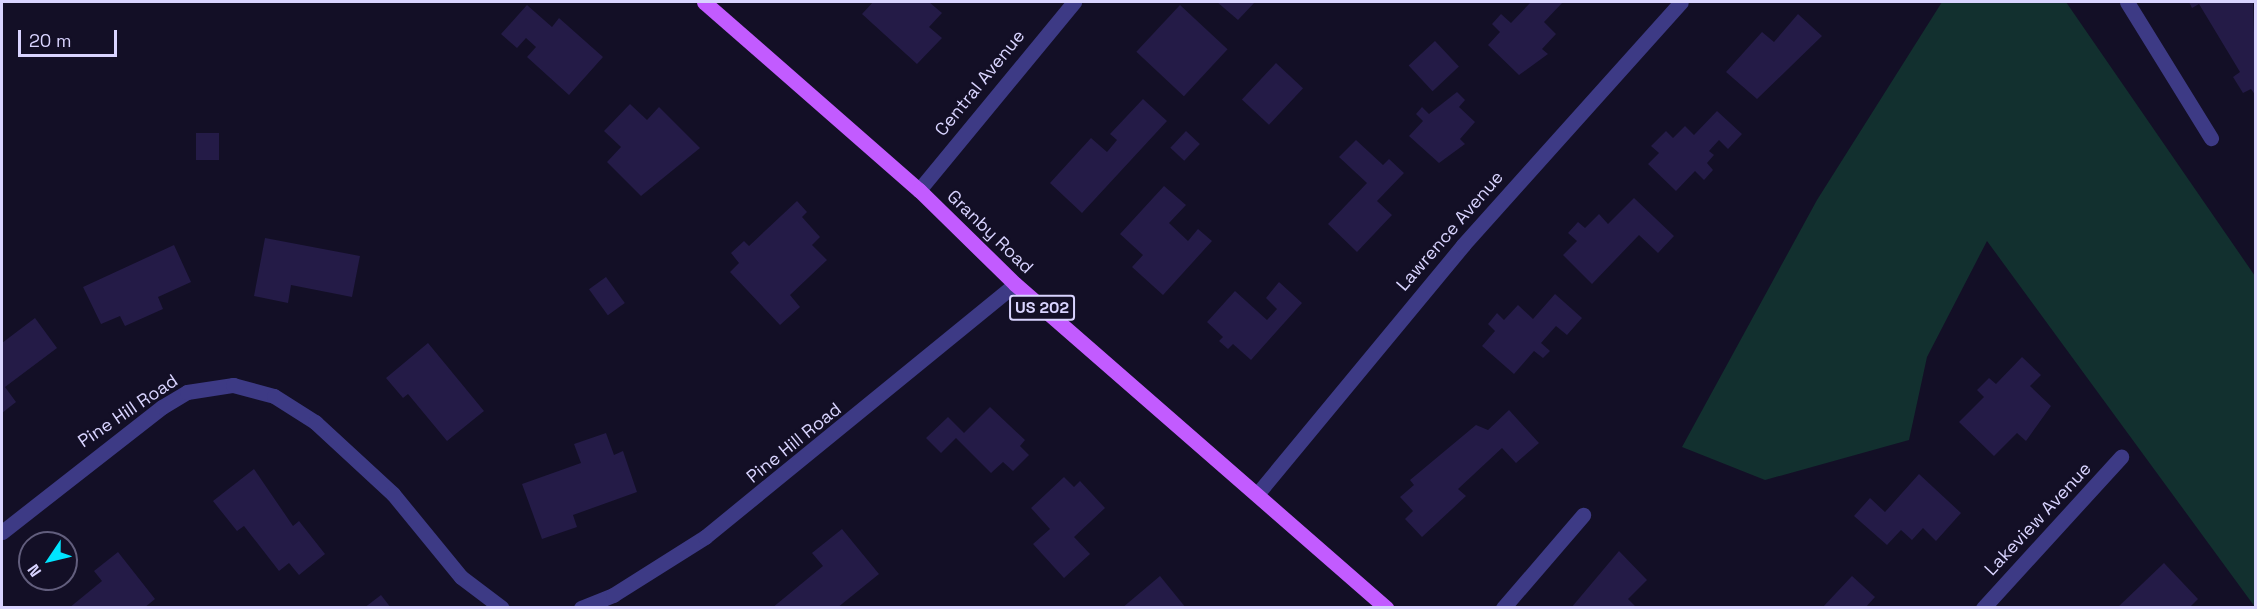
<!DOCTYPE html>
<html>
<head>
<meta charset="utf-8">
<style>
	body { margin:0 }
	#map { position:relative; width:2257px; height:609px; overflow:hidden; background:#130f26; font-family:"Space Grotesk",sans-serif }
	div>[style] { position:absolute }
	.green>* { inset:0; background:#12302f }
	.building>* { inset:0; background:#241b47; transform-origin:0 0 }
	.minor>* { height:15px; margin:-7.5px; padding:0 7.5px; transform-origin:7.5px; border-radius:7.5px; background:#3d3a85 }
	.major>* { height:15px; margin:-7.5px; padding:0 7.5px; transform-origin:7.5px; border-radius:7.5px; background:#c25bff }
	span { translate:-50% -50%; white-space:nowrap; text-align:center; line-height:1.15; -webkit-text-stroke:4.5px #130f26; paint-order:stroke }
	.shield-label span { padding:2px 4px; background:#130f26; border:2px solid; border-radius:4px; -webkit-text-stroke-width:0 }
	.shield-label { font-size:16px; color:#d9d4ff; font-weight:700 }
	.street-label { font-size:18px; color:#d9d4ff }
	.frame { position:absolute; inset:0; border:3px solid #d9d4ff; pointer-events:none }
	.north { position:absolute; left:18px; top:531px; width:60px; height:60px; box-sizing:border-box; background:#130f26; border:2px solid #625e7d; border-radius:50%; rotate:235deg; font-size:16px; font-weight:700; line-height:24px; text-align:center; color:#d9d4ff }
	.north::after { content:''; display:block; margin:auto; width:21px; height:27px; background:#00e5ff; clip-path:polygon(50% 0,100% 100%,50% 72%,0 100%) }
	.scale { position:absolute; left:18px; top:30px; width:99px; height:27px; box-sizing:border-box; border:3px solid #d9d4ff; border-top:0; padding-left:8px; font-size:18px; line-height:21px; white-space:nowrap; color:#d9d4ff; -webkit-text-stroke:4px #130f26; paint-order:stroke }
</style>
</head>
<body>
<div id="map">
	<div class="green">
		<div style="clip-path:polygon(1942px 2px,2066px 2px,2255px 276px,2255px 607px,1987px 241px,1927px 357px,1909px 440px,1765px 480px,1682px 447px,1817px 200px)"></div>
	</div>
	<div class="building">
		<div style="clip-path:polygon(873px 2px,929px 2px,942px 13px,929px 27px,942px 38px,917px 64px,862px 14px)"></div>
		<div style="clip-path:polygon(1217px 2px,1255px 2px,1238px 20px)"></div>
		<div style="clip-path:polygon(1531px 2px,1563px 2px,1544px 22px,1556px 34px,1542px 49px,1548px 54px,1519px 75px,1488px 45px,1500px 32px,1492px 24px,1501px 14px,1511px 23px)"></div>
		<div style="clip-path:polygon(2189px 2px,2253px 2px,2256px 96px,2251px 89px,2243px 93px,2233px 77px,2240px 72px,2199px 4px,2192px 8px)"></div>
		<div style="clip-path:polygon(527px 5px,552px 27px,559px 18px,603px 57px,569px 95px,527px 57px,536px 47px,526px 38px,517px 48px,501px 34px)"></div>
		<div style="left:1180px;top:5px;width:65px;height:64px;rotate:43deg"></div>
		<div style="clip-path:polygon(1798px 14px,1822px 36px,1757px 99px,1726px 72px,1762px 32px,1774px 42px)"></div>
		<div style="left:1435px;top:41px;width:35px;height:36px;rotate:47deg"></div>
		<div style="left:1276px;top:63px;width:37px;height:50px;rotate:43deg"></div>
		<div style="clip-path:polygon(1457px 92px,1465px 100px,1459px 107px,1475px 122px,1460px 139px,1465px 144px,1439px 163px,1409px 136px,1423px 121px,1416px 114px,1422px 107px,1429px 114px)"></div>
		<div style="clip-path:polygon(1143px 99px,1167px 121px,1082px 213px,1050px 183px,1091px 138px,1107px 152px,1117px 140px,1110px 134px)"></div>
		<div style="clip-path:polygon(630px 104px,647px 120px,659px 107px,700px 148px,641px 196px,607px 162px,621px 147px,604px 131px)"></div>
		<div style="clip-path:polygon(1717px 111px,1742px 134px,1728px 149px,1719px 140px,1709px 151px,1714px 155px,1707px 163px,1713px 170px,1704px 180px,1695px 171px,1676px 191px,1648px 164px,1659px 153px,1651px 146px,1666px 131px,1673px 138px,1685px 126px,1694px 135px)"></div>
		<div style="left:1186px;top:131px;width:19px;height:23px;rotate:43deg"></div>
		<div style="left:196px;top:133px;width:23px;height:27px"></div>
		<div style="clip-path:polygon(1356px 140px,1383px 165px,1389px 159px,1404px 173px,1377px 201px,1392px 215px,1357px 252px,1328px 224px,1367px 183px,1339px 157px)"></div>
		<div style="clip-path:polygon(1164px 186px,1186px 205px,1169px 223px,1188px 241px,1198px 229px,1212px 241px,1163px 295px,1132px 267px,1143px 255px,1120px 234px)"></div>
		<div style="clip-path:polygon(1634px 198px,1674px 236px,1658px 253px,1639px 235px,1592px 284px,1563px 255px,1577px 241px,1568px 233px,1578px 222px,1585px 228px,1599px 214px,1608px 224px)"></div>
		<div style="clip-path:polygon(797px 201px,807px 212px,802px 217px,820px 237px,812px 245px,827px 260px,790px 295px,800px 307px,780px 325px,730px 272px,739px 263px,731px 253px,744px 241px,749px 246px)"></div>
		<div style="clip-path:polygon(265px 238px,360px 256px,352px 297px,291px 285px,288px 303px,254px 296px)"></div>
		<div style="clip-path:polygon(174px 245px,191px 282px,158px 297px,163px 309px,125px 326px,120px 316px,101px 324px,83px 287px)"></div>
		<div style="left:606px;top:277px;width:32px;height:21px;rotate:54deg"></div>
		<div style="clip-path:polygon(1279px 282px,1302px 303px,1251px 360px,1233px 344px,1228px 349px,1219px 341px,1223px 337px,1207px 322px,1235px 291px,1267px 320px,1277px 309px,1266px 298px)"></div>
		<div style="clip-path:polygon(1555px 294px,1582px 318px,1567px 335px,1556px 326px,1541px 343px,1550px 351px,1543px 358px,1534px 351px,1514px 374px,1482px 346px,1495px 331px,1488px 324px,1497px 313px,1504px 320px,1518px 305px,1533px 319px)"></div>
		<div style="clip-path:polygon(35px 318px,57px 348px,5px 387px,16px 402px,2px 413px,2px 343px)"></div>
		<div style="clip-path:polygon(428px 343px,484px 411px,447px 441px,408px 394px,403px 398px,386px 378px)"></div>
		<div style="clip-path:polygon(2022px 357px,2041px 375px,2030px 386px,2051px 406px,2026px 441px,2017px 433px,1994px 456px,1959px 422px,1984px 397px,1977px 390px,1989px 378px,1996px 384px)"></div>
		<div style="clip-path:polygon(990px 407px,1025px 440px,1020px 446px,1029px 455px,1013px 471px,1003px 462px,991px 473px,956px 438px,941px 453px,926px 438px,948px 417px,964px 433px)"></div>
		<div style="clip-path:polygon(1509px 410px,1539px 443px,1516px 463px,1502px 448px,1458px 489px,1466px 496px,1422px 537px,1405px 519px,1413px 511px,1400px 497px,1414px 485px,1410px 480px,1476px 425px,1488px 430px)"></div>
		<div style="clip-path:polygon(606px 433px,614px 455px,623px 451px,637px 492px,573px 515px,577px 527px,542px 539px,522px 484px,581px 463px,574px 444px)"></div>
		<div style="clip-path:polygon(254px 469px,293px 526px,299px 521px,325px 554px,299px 575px,289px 563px,279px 571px,244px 526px,237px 531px,213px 501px)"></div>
		<div style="clip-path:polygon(1919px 474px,1961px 513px,1936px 541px,1923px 528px,1912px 540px,1901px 530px,1887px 545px,1854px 516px,1870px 498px,1885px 512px)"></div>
		<div style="clip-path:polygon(1064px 477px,1074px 487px,1080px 481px,1105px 508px,1074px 537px,1090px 554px,1064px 578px,1033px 544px,1050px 529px,1031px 508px)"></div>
		<div style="clip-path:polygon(842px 529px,879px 574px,837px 608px,772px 608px,823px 566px,812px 553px)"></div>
		<div style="clip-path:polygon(1619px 551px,1647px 580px,1628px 599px,1637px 608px,1571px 608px)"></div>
		<div style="clip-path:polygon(118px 552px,155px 599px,144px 608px,69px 608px,102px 581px,94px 571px)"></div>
		<div style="clip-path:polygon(2164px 563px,2198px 599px,2189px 608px,2117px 608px)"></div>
		<div style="clip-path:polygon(1160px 576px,1186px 608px,1122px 608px)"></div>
		<div style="clip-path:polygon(1852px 576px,1875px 597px,1865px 608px,1822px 608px)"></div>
		<div style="clip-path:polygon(381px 595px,391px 608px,364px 608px)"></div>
	</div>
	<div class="minor">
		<div style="left:2127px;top:2px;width:160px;rotate:58.3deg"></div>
		<div style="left:919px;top:190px;width:244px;rotate:-50.5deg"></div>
		<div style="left:1258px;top:493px;width:322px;rotate:-50.4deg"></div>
		<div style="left:1463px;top:245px;width:326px;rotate:-48.1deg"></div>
		<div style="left:2px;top:532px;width:203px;rotate:-38deg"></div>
		<div style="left:162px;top:407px;width:29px;rotate:-31deg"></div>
		<div style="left:187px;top:392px;width:47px;rotate:-8.7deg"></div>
		<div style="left:233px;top:385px;width:42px;rotate:15deg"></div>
		<div style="left:274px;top:396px;width:49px;rotate:32.4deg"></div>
		<div style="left:315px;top:422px;width:106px;rotate:42.7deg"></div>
		<div style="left:393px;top:494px;width:107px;rotate:50.7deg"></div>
		<div style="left:461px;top:577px;width:51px;rotate:37.1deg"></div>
		<div style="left:581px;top:608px;width:35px;rotate:-22deg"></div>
		<div style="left:613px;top:595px;width:109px;rotate:-32.2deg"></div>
		<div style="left:705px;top:537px;width:400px;rotate:-39.2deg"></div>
		<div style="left:1503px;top:608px;width:123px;rotate:-49.3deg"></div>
		<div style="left:1983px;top:608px;width:205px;rotate:-47.6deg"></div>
	</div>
	<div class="major">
		<div style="left:704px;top:2px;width:286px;rotate:41.2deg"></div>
		<div style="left:919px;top:190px;width:134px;rotate:44.4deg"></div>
		<div style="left:1015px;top:284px;width:493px;rotate:41.1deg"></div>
	</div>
	<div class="shield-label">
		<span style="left:1042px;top:308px">US 202</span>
	</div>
	<div class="street-label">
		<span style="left:980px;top:83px;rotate:-51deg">Central Avenue</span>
		<span style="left:1450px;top:231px;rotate:-49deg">Lawrence Avenue</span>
		<span style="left:990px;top:232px;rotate:44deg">Granby Road</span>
		<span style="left:128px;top:411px;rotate:-34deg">Pine Hill Road</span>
		<span style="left:794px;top:443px;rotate:-39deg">Pine Hill Road</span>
		<span style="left:2038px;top:519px;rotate:-47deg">Lakeview Avenue</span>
	</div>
	<div class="frame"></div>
	<div class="north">N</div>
	<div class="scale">20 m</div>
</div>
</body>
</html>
